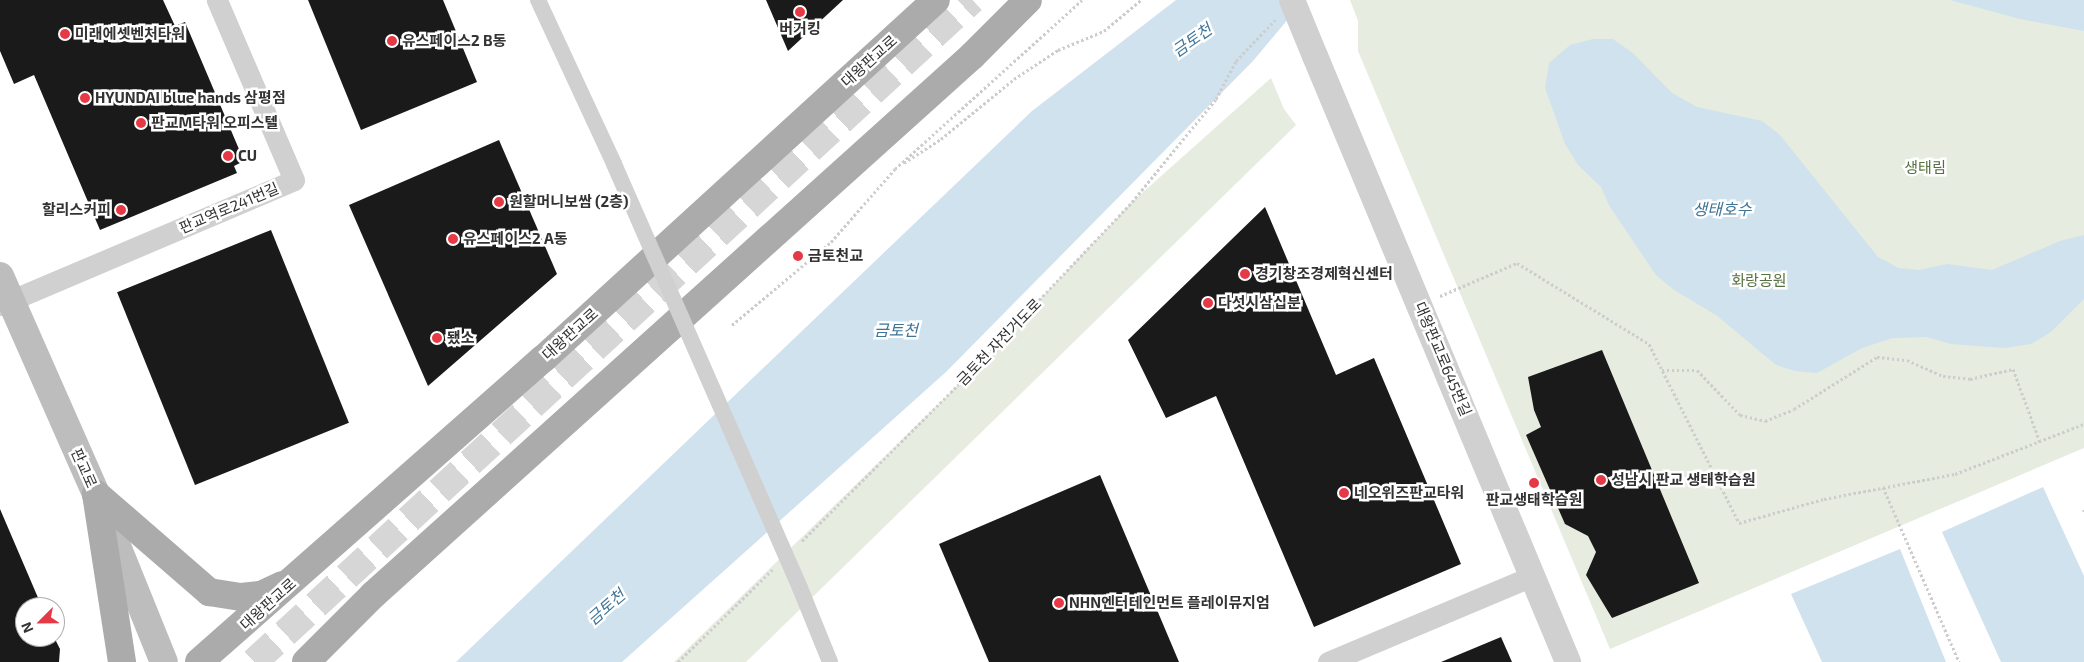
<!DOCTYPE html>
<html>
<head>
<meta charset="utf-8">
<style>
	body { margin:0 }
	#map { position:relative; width:2084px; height:662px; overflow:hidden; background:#fff; font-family:"Exo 2","Noto Sans KR",sans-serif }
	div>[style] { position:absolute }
	.green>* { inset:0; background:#e6ecdf }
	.water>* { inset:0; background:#cfe2ee }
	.building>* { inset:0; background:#1a1a1a; transform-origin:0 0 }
	.primary-tunnel>* { height:28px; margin-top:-14px; transform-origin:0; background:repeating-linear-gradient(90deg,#d6d6d6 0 28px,transparent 0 42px) }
	.path>* { height:3px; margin-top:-1.5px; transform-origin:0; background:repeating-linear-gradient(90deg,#cdcdcd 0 2.5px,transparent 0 5px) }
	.pedestrian>* { height:16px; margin:-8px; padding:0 8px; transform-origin:8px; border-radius:8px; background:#d0d0d0 }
	.minor>* { height:21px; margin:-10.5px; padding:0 10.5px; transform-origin:10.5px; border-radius:10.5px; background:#d0d0d0 }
	.tertiary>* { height:26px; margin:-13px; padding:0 13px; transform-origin:13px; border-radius:13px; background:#d0d0d0 }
	.secondary>* { height:28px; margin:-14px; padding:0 14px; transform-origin:14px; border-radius:14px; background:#bdbdbd }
	.primary>* { height:28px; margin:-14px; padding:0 14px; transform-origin:14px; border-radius:14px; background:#ababab }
	.pedestrian-bridge>* { height:16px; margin:-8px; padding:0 8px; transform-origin:8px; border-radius:8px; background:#d0d0d0 }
	.tertiary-bridge>* { height:26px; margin:-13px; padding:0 13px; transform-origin:13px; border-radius:13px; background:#d0d0d0 }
	.dots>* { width:14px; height:14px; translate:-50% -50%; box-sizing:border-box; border:2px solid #fff; border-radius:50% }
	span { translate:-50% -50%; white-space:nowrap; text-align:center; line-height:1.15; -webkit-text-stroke:5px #fff; paint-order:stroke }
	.poi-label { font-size:15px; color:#333; font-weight:700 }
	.left { translate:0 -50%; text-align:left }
	.right { translate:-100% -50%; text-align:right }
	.street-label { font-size:15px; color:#333 }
	.park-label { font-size:15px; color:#56703f }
	.water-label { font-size:16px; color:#3f7597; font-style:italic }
	.north { position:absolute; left:15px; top:597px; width:50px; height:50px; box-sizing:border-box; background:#fff; border:1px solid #adadad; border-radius:50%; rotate:247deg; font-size:14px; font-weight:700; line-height:20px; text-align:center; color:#333 }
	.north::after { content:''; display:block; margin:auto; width:18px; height:22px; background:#e63946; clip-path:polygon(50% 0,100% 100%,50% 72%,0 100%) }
</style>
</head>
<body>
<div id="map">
	<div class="green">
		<div style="clip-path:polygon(1350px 0,2084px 0,2084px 448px,1610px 649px,1358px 51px,1358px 21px)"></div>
		<div style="clip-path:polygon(1271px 78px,1284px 109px,1296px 125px,746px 662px,674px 662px,967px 376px,1132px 202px)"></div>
	</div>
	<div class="water">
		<div style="clip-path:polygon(1176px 0,1304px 0,1253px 61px,946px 372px,622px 662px,456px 662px,1032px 111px)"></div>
		<div style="clip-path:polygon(1950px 0,2084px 0,2084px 31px,2020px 19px)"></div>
		<div style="clip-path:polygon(1593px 39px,1613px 39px,1634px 54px,1672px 93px,1697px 107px,1762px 121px,1780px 135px,1878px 257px,1899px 268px,1919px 270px,1947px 264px,1992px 270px,2060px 241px,2084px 235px,2084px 299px,2051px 332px,2031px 344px,2004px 348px,1951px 344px,1926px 337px,1893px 338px,1862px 348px,1817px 373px,1795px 371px,1776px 365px,1716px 315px,1674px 290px,1656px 275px,1610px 207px,1601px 187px,1578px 165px,1565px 144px,1545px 88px,1549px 63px,1570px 45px)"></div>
		<div style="clip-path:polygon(2043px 487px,2084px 576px,2084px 662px,2001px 662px,1942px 532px)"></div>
		<div style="clip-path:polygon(1900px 549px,1946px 662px,1822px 662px,1791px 594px)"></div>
	</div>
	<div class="building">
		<div style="clip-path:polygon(0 0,163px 0,175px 26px,185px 22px,244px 161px,234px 166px,237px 173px,100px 230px,34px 75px,14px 84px,0 51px)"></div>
		<div style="clip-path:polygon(308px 0,443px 0,477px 82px,361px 130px)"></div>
		<div style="clip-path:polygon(766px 0,843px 0,788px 51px)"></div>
		<div style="clip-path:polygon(499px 140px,557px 274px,428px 386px,349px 205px)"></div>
		<div style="clip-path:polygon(1265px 207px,1336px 375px,1374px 358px,1461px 564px,1314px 627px,1216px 396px,1166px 418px,1128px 340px)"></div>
		<div style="left:271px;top:230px;width:208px;height:166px;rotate:68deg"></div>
		<div style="clip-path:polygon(1602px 350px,1699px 583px,1612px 618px,1586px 575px,1596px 552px,1588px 536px,1565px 524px,1526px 435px,1541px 427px,1534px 410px,1528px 377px)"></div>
		<div style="clip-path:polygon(1100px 475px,1179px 662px,989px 662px,939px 544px)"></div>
		<div style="clip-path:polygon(0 509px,42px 607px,25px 607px,25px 637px,54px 637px,60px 649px,59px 662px,0 662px)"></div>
		<div style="clip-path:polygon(1501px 637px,1512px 662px,1441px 662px)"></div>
	</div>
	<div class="primary-tunnel">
		<div style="left:254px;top:662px;width:977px;rotate:-42.68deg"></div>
	</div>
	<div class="path">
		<div style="left:904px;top:163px;width:44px;rotate:-33deg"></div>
		<div style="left:941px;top:139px;width:94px;rotate:-39.4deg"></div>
		<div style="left:1014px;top:79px;width:53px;rotate:-33.4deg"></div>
		<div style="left:1058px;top:50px;width:50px;rotate:-22.4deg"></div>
		<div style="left:1104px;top:31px;width:48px;rotate:-40deg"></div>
		<div style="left:1440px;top:296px;width:84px;rotate:-23.2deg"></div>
		<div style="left:1517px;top:263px;width:155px;rotate:31.5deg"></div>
		<div style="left:1649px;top:344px;width:200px;rotate:63.3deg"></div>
		<div style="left:1739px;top:523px;width:88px;rotate:-15.8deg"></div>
		<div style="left:1824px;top:499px;width:133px;rotate:-10.8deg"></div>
		<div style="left:1955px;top:474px;width:138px;rotate:-21.2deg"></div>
		<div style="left:732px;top:325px;width:129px;rotate:-40deg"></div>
		<div style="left:831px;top:242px;width:97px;rotate:-48.8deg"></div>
		<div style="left:895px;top:169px;width:252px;rotate:-42.1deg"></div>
		<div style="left:1662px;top:370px;width:35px"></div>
		<div style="left:1697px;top:370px;width:62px;rotate:46.3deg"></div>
		<div style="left:1740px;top:415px;width:26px;rotate:13deg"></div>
		<div style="left:1765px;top:421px;width:31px;rotate:-22deg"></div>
		<div style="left:1794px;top:409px;width:98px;rotate:-32.1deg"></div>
		<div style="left:1877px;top:357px;width:30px;rotate:6deg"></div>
		<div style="left:1907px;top:360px;width:39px;rotate:24deg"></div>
		<div style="left:1943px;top:376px;width:27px;rotate:6deg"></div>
		<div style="left:1970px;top:379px;width:44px;rotate:-13.1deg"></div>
		<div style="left:2013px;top:369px;width:78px;rotate:69.7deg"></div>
		<div style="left:1883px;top:487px;width:191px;rotate:66.5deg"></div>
		<div style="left:2084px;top:509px;width:3px;rotate:90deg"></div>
		<div style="left:802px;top:541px;width:233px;rotate:-45deg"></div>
		<div style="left:967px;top:376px;width:240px;rotate:-46.5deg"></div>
		<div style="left:1132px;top:202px;width:133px;rotate:-50.8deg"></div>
		<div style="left:1216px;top:99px;width:43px;rotate:-62.2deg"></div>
		<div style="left:1236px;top:61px;width:57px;rotate:-46.4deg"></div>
		<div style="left:678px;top:662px;width:132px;rotate:-44.4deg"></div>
	</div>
	<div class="pedestrian">
		<div style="left:538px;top:0;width:181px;rotate:65.1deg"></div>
		<div style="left:800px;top:588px;width:80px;rotate:67.9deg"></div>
	</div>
	<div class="minor">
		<div style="left:0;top:305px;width:319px;rotate:-23deg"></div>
		<div style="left:294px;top:180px;width:196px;rotate:-113.2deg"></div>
		<div style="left:1328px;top:662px;width:222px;rotate:-22.8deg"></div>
	</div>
	<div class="tertiary">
		<div style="left:1315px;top:56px;width:657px;rotate:67.34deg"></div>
	</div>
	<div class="secondary">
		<div style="left:0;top:276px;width:238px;rotate:66.2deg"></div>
		<div style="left:96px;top:494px;width:181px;rotate:68deg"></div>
	</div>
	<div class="primary">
		<div style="left:96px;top:494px;width:150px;rotate:40.9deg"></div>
		<div style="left:209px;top:592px;width:32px;rotate:9deg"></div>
		<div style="left:241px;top:597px;width:20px;rotate:-6deg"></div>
		<div style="left:261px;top:595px;width:23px;rotate:-25deg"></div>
		<div style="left:96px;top:494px;width:170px;rotate:81.2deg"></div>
		<div style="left:199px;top:662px;width:458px;rotate:-41.4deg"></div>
		<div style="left:543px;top:359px;width:532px;rotate:-42.41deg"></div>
		<div style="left:306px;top:662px;width:95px;rotate:-45deg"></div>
		<div style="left:373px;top:595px;width:806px;rotate:-41.98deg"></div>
		<div style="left:972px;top:56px;width:79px;rotate:-45deg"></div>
	</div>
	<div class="pedestrian-bridge">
		<div style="left:614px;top:164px;width:463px;rotate:66.3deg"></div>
	</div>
	<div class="tertiary-bridge">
		<div style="left:1292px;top:0;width:61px;rotate:67.7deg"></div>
	</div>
	<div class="dots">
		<div style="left:800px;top:12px;background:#e63946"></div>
		<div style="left:65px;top:34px;background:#e63946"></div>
		<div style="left:392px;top:41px;background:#e63946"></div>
		<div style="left:85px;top:98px;background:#e63946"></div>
		<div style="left:141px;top:123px;background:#e63946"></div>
		<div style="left:228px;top:156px;background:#e63946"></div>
		<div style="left:499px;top:202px;background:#e63946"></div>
		<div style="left:121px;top:210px;background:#e63946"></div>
		<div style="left:453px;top:239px;background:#e63946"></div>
		<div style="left:798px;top:256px;background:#e63946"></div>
		<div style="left:1245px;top:274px;background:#e63946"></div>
		<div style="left:1208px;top:303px;background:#e63946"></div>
		<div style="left:437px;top:338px;background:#e63946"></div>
		<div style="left:1601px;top:480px;background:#e63946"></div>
		<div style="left:1534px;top:483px;background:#e63946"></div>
		<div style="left:1344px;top:493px;background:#e63946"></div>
		<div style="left:1059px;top:603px;background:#e63946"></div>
	</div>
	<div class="poi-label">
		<span style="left:800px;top:29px">버거킹</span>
		<span class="left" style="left:75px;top:34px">미래에셋벤처타워</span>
		<span class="left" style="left:402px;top:41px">유스페이스2 B동</span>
		<span class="left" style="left:95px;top:98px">HYUNDAI blue hands 삼평점</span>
		<span class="left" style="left:151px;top:123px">판교M타워 오피스텔</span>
		<span class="left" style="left:238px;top:156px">CU</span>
		<span class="left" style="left:509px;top:202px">원할머니보쌈 (2층)</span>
		<span class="right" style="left:111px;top:210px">할리스커피</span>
		<span class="left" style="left:463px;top:239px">유스페이스2 A동</span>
		<span class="left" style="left:808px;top:256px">금토천교</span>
		<span class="left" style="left:1255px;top:274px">경기창조경제혁신센터</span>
		<span class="left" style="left:1218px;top:303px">다섯시삼십분</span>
		<span class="left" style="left:447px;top:338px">됐소</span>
		<span class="left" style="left:1611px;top:480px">성남시 판교 생태학습원</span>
		<span class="left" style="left:1354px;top:493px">네오위즈판교타워</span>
		<span style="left:1534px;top:500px">판교생태학습원</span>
		<span class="left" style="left:1069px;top:603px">NHN엔터테인먼트 플레이뮤지엄</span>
	</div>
	<div class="street-label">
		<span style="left:869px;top:61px;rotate:-42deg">대왕판교로</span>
		<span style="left:229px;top:208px;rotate:-23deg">판교역로241번길</span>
		<span style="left:570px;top:334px;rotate:-42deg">대왕판교로</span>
		<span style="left:999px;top:342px;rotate:-46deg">금토천 자전거도로</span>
		<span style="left:1443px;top:359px;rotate:67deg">대왕판교로645번길</span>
		<span style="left:84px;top:468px;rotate:66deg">판교로</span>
		<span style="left:268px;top:604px;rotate:-42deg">대왕판교로</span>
	</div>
	<div class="park-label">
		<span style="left:1925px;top:168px">생태림</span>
		<span style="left:1759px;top:281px">화랑공원</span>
	</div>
	<div class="water-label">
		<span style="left:1192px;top:40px;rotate:-35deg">금토천</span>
		<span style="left:1722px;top:209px">생태호수</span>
		<span style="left:896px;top:330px">금토천</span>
		<span style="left:606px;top:607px;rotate:-41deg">금토천</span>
	</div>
	<div class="north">N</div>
</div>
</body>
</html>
